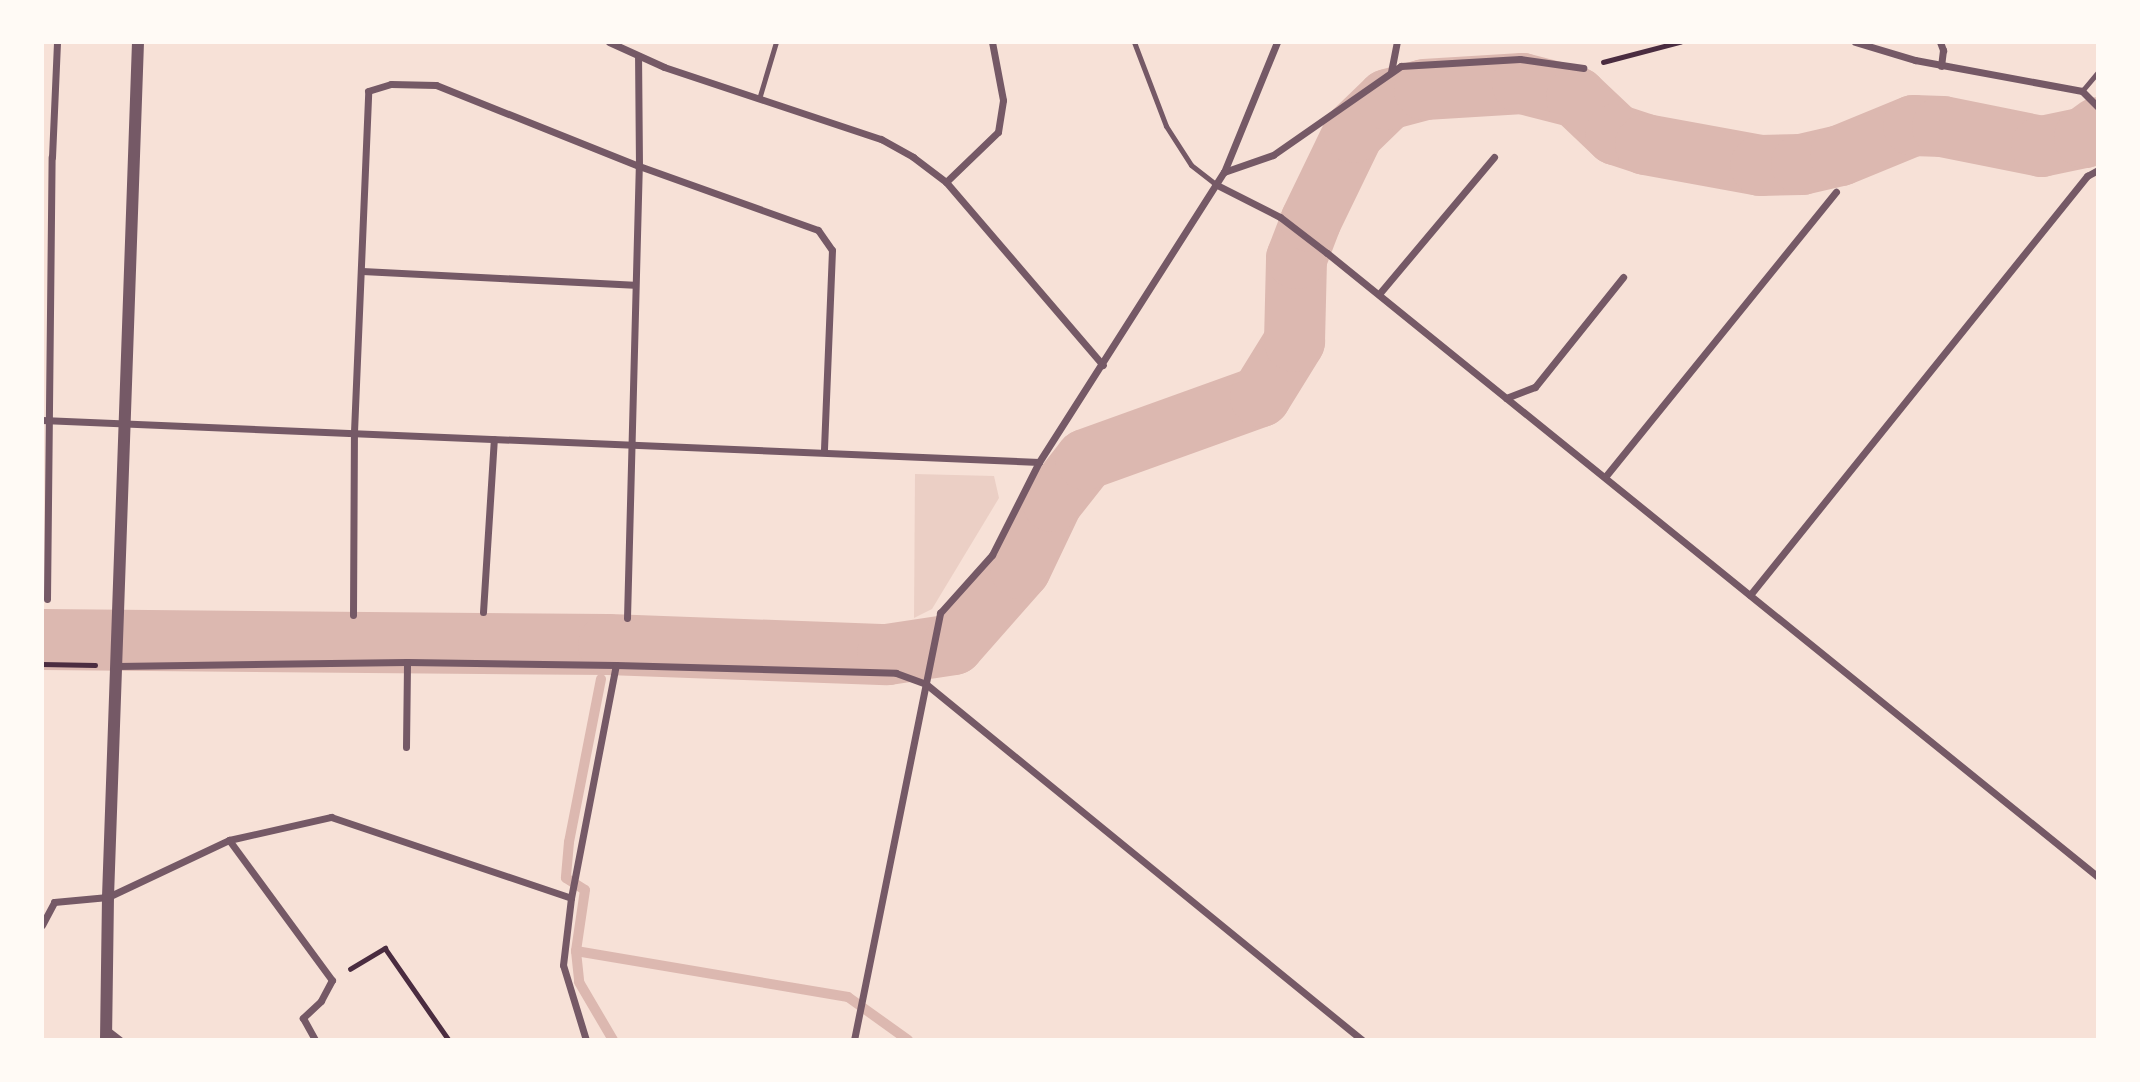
<!DOCTYPE html>
<html>
<head>
<meta charset="utf-8">
<style>
	body { margin:0 }
	#map { position:relative; width:2140px; height:1082px; overflow:hidden; background:#f7e1d7; font-family:"Titillium Web",sans-serif }
	div>[style] { position:absolute }
	.green>* { inset:0; background:#ebcfc5 }
	.stream>* { height:10px; margin:-5px; padding:0 5px; transform-origin:5px; border-radius:5px; background:#dcb8b0 }
	.river>* { height:61px; margin:-30.5px; padding:0 30.5px; transform-origin:30.5px; border-radius:30.5px; background:#dcb8b0 }
	.path>* { height:4.5px; margin:-2.25px; padding:0 2.25px; transform-origin:2.25px; border-radius:2.25px; background:#4a2c40 }
	.service>* { height:5px; margin:-2.5px; padding:0 2.5px; transform-origin:2.5px; border-radius:2.5px; background:#755966 }
	.minor>* { height:7px; margin:-3.5px; padding:0 3.5px; transform-origin:3.5px; border-radius:3.5px; background:#755966 }
	.tertiary>* { height:12px; margin:-6px; padding:0 6px; transform-origin:6px; border-radius:6px; background:#755966 }
	span { translate:-50% -50%; white-space:nowrap; text-align:center; line-height:1.15; -webkit-text-stroke:7px #fffaf5; paint-order:stroke }
	.frame { position:absolute; inset:0; border:44px solid #fffaf5; pointer-events:none }
</style>
</head>
<body>
<div id="map">
	<div class="green">
		<div style="clip-path:polygon(915px 474px,994px 476px,999px 498px,932px 609px,914px 618px)"></div>
	</div>
	<div class="stream">
		<div style="left:601px;top:679px;width:166px;rotate:101.1deg"></div>
		<div style="left:569px;top:842px;width:36px;rotate:95deg"></div>
		<div style="left:566px;top:878px;width:22px;rotate:32deg"></div>
		<div style="left:585px;top:890px;width:62px;rotate:98.4deg"></div>
		<div style="left:576px;top:951px;width:276px;rotate:9.6deg"></div>
		<div style="left:848px;top:997px;width:74px;rotate:35.6deg"></div>
		<div style="left:576px;top:951px;width:31px;rotate:84deg"></div>
		<div style="left:579px;top:982px;width:67px;rotate:59.6deg"></div>
	</div>
	<div class="river">
		<div style="left:42px;top:639px;width:566px;rotate:0.51deg"></div>
		<div style="left:608px;top:644px;width:279px;rotate:2.1deg"></div>
		<div style="left:887px;top:654px;width:67px;rotate:-8.6deg"></div>
		<div style="left:953px;top:644px;width:101px;rotate:-48.6deg"></div>
		<div style="left:1020px;top:568px;width:74px;rotate:-64.5deg"></div>
		<div style="left:1052px;top:501px;width:53px;rotate:-51.8deg"></div>
		<div style="left:1085px;top:459px;width:186px;rotate:-19.8deg"></div>
		<div style="left:1260px;top:396px;width:65px;rotate:-58.3deg"></div>
		<div style="left:1294px;top:341px;width:83px;rotate:-88.6deg"></div>
		<div style="left:1296px;top:258px;width:40px;rotate:-69deg"></div>
		<div style="left:1310px;top:221px;width:99px;rotate:-64.2deg"></div>
		<div style="left:1353px;top:132px;width:47px;rotate:-44.1deg"></div>
		<div style="left:1387px;top:99px;width:38px;rotate:-15deg"></div>
		<div style="left:1424px;top:89px;width:98px;rotate:-3.5deg"></div>
		<div style="left:1522px;top:83px;width:56px;rotate:14.5deg"></div>
		<div style="left:1576px;top:97px;width:54px;rotate:43.5deg"></div>
		<div style="left:1615px;top:134px;width:32px;rotate:18deg"></div>
		<div style="left:1645px;top:144px;width:117px;rotate:10.3deg"></div>
		<div style="left:1760px;top:165px;width:41px;rotate:-1.4deg"></div>
		<div style="left:1801px;top:164px;width:40px;rotate:-13deg"></div>
		<div style="left:1840px;top:155px;width:79px;rotate:-22.3deg"></div>
		<div style="left:1913px;top:125px;width:29px;rotate:2deg"></div>
		<div style="left:1942px;top:126px;width:101px;rotate:11.4deg"></div>
		<div style="left:2041px;top:146px;width:44px;rotate:-11.8deg"></div>
		<div style="left:2084px;top:137px;width:17px;rotate:-36deg"></div>
	</div>
	<div class="path">
		<div style="left:1603px;top:62px;width:80px;rotate:-14.6deg"></div>
		<div style="left:42px;top:664px;width:53px;rotate:1.1deg"></div>
		<div style="left:350px;top:969px;width:41px;rotate:-31deg"></div>
		<div style="left:385px;top:948px;width:112px;rotate:55.2deg"></div>
	</div>
	<div class="service">
		<div style="left:1134px;top:42px;width:90px;rotate:69.1deg"></div>
		<div style="left:1166px;top:126px;width:46px;rotate:57.3deg"></div>
		<div style="left:1191px;top:165px;width:31px;rotate:38deg"></div>
		<div style="left:2082px;top:91px;width:25px;rotate:-50deg"></div>
		<div style="left:759px;top:99px;width:59px;rotate:-73.4deg"></div>
	</div>
	<div class="minor">
		<div style="left:609px;top:42px;width:60px;rotate:24.4deg"></div>
		<div style="left:664px;top:67px;width:229px;rotate:18.4deg"></div>
		<div style="left:881px;top:139px;width:37px;rotate:29deg"></div>
		<div style="left:913px;top:157px;width:41px;rotate:37.1deg"></div>
		<div style="left:946px;top:182px;width:241px;rotate:49.4deg"></div>
		<div style="left:1855px;top:42px;width:63px;rotate:16.7deg"></div>
		<div style="left:1915px;top:60px;width:170px;rotate:10.5deg"></div>
		<div style="left:2082px;top:91px;width:23px;rotate:45deg"></div>
		<div style="left:1940px;top:42px;width:9px;rotate:69deg"></div>
		<div style="left:1943px;top:50px;width:16px;rotate:97deg"></div>
		<div style="left:1391px;top:72px;width:31px;rotate:-79deg"></div>
		<div style="left:1224px;top:172px;width:52px;rotate:-19.1deg"></div>
		<div style="left:1273px;top:155px;width:156px;rotate:-34.8deg"></div>
		<div style="left:1401px;top:66px;width:119px;rotate:-3.4deg"></div>
		<div style="left:1520px;top:59px;width:64px;rotate:8.1deg"></div>
		<div style="left:946px;top:182px;width:72px;rotate:-43.9deg"></div>
		<div style="left:998px;top:132px;width:32px;rotate:-81deg"></div>
		<div style="left:1003px;top:100px;width:59px;rotate:-100.7deg"></div>
		<div style="left:1215px;top:184px;width:73px;rotate:26.9deg"></div>
		<div style="left:1280px;top:217px;width:59px;rotate:37.5deg"></div>
		<div style="left:1327px;top:253px;width:992px;rotate:38.98deg"></div>
		<div style="left:362px;top:271px;width:272px;rotate:2.9deg"></div>
		<div style="left:1379px;top:294px;width:179px;rotate:-50deg"></div>
		<div style="left:1506px;top:398px;width:31px;rotate:-21deg"></div>
		<div style="left:1535px;top:387px;width:141px;rotate:-51.3deg"></div>
		<div style="left:42px;top:420px;width:998px;rotate:2.41deg"></div>
		<div style="left:1605px;top:477px;width:367px;rotate:-51deg"></div>
		<div style="left:1750px;top:595px;width:538px;rotate:-51.19deg"></div>
		<div style="left:2087px;top:176px;width:13px;rotate:-29deg"></div>
		<div style="left:47px;top:599px;width:442px;rotate:-89.4deg"></div>
		<div style="left:52px;top:157px;width:115px;rotate:-87.5deg"></div>
		<div style="left:483px;top:612px;width:173px;rotate:-86.4deg"></div>
		<div style="left:353px;top:615px;width:183px;rotate:-89.7deg"></div>
		<div style="left:354px;top:432px;width:341px;rotate:-87.6deg"></div>
		<div style="left:368px;top:91px;width:24px;rotate:-17deg"></div>
		<div style="left:391px;top:84px;width:45px;rotate:1.3deg"></div>
		<div style="left:436px;top:85px;width:219px;rotate:21.8deg"></div>
		<div style="left:639px;top:166px;width:190px;rotate:19.7deg"></div>
		<div style="left:818px;top:230px;width:24px;rotate:55deg"></div>
		<div style="left:832px;top:250px;width:202px;rotate:92.3deg"></div>
		<div style="left:627px;top:618px;width:452px;rotate:-88.5deg"></div>
		<div style="left:639px;top:166px;width:110px;rotate:-90.5deg"></div>
		<div style="left:117px;top:666px;width:290px;rotate:-0.8deg"></div>
		<div style="left:407px;top:662px;width:209px;rotate:0.8deg"></div>
		<div style="left:406px;top:747px;width:85px;rotate:-89.3deg"></div>
		<div style="left:229px;top:840px;width:174px;rotate:53.7deg"></div>
		<div style="left:332px;top:980px;width:24px;rotate:118deg"></div>
		<div style="left:321px;top:1001px;width:25px;rotate:137deg"></div>
		<div style="left:303px;top:1018px;width:25px;rotate:61deg"></div>
		<div style="left:42px;top:925px;width:26px;rotate:-62deg"></div>
		<div style="left:54px;top:902px;width:54px;rotate:-5.3deg"></div>
		<div style="left:108px;top:897px;width:134px;rotate:-25.2deg"></div>
		<div style="left:229px;top:840px;width:105px;rotate:-12.7deg"></div>
		<div style="left:331px;top:817px;width:253px;rotate:18.6deg"></div>
		<div style="left:107px;top:1030px;width:16px;rotate:38deg"></div>
		<div style="left:586px;top:1040px;width:78px;rotate:-107deg"></div>
		<div style="left:563px;top:965px;width:67px;rotate:-83.2deg"></div>
		<div style="left:571px;top:898px;width:237px;rotate:-79.1deg"></div>
		<div style="left:616px;top:665px;width:280px;rotate:1.6deg"></div>
		<div style="left:896px;top:673px;width:32px;rotate:20deg"></div>
		<div style="left:926px;top:684px;width:563px;rotate:39.23deg"></div>
		<div style="left:854px;top:1040px;width:436px;rotate:-78.6deg"></div>
		<div style="left:940px;top:613px;width:78px;rotate:-48.1deg"></div>
		<div style="left:992px;top:555px;width:104px;rotate:-63.2deg"></div>
		<div style="left:1039px;top:462px;width:344px;rotate:-57.5deg"></div>
		<div style="left:1224px;top:172px;width:140px;rotate:-67.8deg"></div>
	</div>
	<div class="tertiary">
		<div style="left:106px;top:1040px;width:143px;rotate:-89.2deg"></div>
		<div style="left:108px;top:897px;width:856px;rotate:-87.99deg"></div>
	</div>
	<div class="frame"></div>
</div>
</body>
</html>
